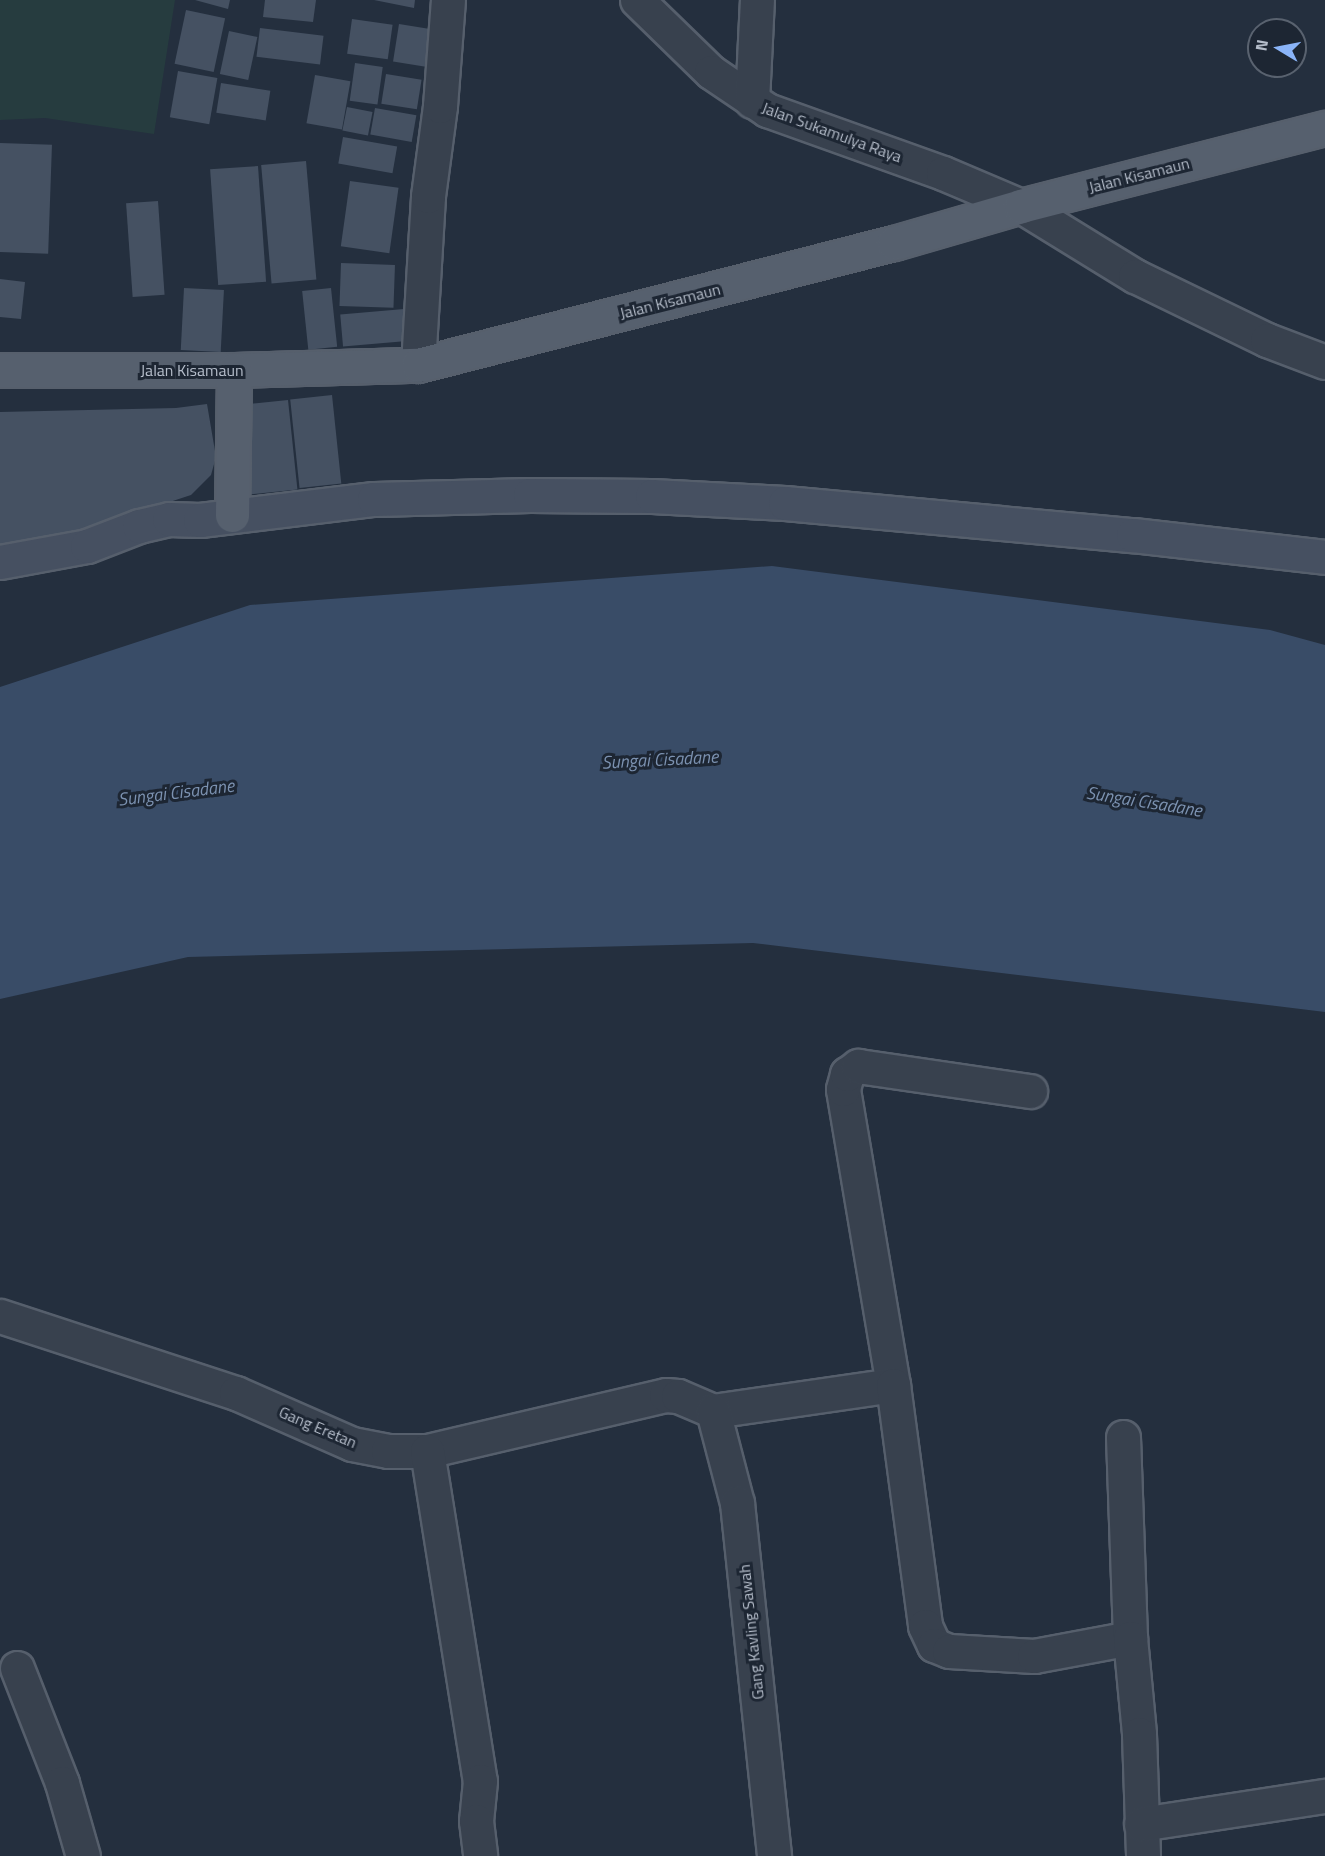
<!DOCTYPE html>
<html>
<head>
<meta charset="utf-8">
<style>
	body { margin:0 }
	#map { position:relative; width:1325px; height:1856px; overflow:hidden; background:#242f3e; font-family:"Titillium Web",sans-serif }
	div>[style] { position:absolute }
	.green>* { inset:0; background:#263c3f }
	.water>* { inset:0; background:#394c67 }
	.building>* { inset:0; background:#455162; transform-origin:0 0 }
	.roads { filter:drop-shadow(2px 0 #565f6c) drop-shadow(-2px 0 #565f6c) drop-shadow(0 2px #565f6c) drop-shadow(0 -2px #565f6c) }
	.street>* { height:33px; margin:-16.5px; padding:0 16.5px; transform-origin:16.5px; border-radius:16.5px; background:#38414e }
	.secondary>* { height:33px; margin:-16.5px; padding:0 16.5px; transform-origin:16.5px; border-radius:16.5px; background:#465061 }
	.primary>* { height:33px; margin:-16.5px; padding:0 16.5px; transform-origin:16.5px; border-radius:16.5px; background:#56606e }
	span { translate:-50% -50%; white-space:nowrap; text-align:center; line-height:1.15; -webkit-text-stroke:6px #1d2633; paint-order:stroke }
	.street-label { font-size:16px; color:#b4bcc9 }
	.water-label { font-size:18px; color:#7c92b1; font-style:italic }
	.north { position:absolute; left:1247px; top:18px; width:60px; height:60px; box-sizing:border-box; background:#1d2633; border:2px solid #59626f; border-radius:50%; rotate:280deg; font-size:16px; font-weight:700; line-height:24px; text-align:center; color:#b4bcc9 }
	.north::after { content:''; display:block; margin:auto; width:21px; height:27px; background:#8ab4f8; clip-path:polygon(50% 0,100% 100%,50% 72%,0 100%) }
</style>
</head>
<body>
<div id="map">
	<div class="green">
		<div style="clip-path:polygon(0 0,175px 0,154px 134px,45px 118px,0 120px)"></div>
	</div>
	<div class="water">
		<div style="clip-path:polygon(772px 566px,1270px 630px,1325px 645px,1325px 1012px,753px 943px,188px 957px,0 999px,0 687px,250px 605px)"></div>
	</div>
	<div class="building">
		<div style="clip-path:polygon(195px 0,230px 0,228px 9px)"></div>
		<div style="clip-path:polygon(265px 0,316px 0,313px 22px,263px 17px)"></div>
		<div style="clip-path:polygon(374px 0,415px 0,414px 8px)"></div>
		<div style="left:186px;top:10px;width:40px;height:55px;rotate:12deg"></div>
		<div style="left:352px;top:19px;width:41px;height:35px;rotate:8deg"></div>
		<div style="left:399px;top:24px;width:33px;height:38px;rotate:9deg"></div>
		<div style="left:260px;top:28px;width:64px;height:29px;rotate:7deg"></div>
		<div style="left:229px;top:31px;width:29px;height:44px;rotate:12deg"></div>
		<div style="left:355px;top:63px;width:28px;height:38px;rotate:8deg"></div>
		<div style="left:178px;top:71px;width:40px;height:47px;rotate:10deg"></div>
		<div style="left:386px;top:74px;width:36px;height:30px;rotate:9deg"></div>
		<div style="left:315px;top:75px;width:36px;height:49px;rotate:10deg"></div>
		<div style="left:221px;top:83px;width:50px;height:30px;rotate:9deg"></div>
		<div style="left:347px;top:107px;width:26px;height:24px;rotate:11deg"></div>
		<div style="left:375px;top:108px;width:42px;height:27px;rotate:10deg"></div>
		<div style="left:343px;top:137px;width:55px;height:27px;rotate:10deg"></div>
		<div style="left:0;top:143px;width:52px;height:109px;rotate:2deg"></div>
		<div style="left:306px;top:161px;width:119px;height:45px;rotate:85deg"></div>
		<div style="left:258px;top:166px;width:116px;height:48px;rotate:86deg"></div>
		<div style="left:350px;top:181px;width:49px;height:66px;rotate:8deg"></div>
		<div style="left:158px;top:201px;width:94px;height:32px;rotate:86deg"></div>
		<div style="left:341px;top:263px;width:54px;height:43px;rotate:2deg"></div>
		<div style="clip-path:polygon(0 279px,25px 282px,21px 319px,0 317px)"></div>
		<div style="left:184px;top:288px;width:40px;height:62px;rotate:3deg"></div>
		<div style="left:331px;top:288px;width:59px;height:29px;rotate:84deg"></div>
		<div style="left:404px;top:309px;width:32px;height:64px;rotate:85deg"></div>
		<div style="left:332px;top:395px;width:89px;height:42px;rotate:84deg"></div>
		<div style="left:288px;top:400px;width:90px;height:51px;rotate:84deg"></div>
		<div style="clip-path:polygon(207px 404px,216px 457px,211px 475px,191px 495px,66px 536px,17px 545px,0 544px,0 412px,176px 408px)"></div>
	</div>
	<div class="roads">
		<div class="street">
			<div style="left:637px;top:0;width:103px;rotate:44.2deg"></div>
			<div style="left:711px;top:72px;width:68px;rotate:34.2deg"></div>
			<div style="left:767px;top:110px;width:187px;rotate:19.7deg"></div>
			<div style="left:943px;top:173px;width:85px;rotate:22.9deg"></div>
			<div style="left:1021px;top:206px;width:134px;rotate:31.6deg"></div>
			<div style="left:1135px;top:276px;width:147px;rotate:25.9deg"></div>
			<div style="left:1267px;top:340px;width:62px;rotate:20.8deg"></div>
			<div style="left:752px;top:101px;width:101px;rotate:-87.2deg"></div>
			<div style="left:418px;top:365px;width:169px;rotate:-86.6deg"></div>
			<div style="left:428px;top:196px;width:91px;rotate:-82.4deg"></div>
			<div style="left:440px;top:106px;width:106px;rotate:-85.7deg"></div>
			<div style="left:0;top:1316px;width:248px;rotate:18.1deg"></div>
			<div style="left:236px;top:1393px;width:127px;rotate:23.7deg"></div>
			<div style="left:352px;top:1444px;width:37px;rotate:11deg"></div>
			<div style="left:388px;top:1451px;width:39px"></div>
			<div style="left:427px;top:1451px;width:245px;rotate:-13.2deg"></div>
			<div style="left:666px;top:1395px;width:12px;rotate:5deg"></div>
			<div style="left:678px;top:1396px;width:38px;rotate:23deg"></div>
			<div style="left:893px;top:1385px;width:300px;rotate:-99.6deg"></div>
			<div style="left:843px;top:1089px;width:16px;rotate:-75deg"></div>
			<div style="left:847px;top:1074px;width:14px;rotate:-36deg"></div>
			<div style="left:858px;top:1066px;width:174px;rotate:8.3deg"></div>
			<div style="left:713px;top:1411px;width:182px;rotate:-8.2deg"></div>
			<div style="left:893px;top:1385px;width:243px;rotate:82.4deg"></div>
			<div style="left:925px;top:1626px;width:21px;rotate:65deg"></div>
			<div style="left:934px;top:1645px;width:16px;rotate:22deg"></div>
			<div style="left:949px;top:1651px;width:85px;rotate:3.4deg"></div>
			<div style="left:1034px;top:1656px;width:98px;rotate:-10.6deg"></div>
			<div style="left:713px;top:1411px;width:95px;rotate:75.4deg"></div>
			<div style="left:737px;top:1503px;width:355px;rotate:84deg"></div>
			<div style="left:1123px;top:1437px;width:201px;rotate:88deg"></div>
			<div style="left:1130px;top:1638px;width:96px;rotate:84.6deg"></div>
			<div style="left:1139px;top:1734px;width:122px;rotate:88.1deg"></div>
			<div style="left:427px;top:1451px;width:334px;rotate:80.9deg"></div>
			<div style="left:480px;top:1781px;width:40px;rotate:95.7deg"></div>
			<div style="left:476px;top:1821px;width:35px;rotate:83deg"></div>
			<div style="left:17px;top:1668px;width:123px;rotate:68.6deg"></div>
			<div style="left:62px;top:1783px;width:76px;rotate:74deg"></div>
			<div style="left:1141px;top:1824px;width:186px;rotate:-8.7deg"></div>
		</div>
		<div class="secondary">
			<div style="left:0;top:562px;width:88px;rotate:-10.4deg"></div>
			<div style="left:87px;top:546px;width:56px;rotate:-21deg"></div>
			<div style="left:139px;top:526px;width:31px;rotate:-13deg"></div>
			<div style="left:169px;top:519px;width:31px;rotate:2deg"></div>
			<div style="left:200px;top:520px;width:175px;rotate:-6.9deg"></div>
			<div style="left:374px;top:499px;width:156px;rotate:-1.5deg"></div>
			<div style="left:530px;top:495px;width:122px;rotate:0.5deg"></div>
			<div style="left:652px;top:496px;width:133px;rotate:3deg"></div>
			<div style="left:785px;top:503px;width:349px;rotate:5.3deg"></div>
			<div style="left:1133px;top:535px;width:193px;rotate:6.5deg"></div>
		</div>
		<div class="primary">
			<div style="left:0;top:370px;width:234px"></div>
			<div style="left:234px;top:370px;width:184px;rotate:-1.6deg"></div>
			<div style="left:418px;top:365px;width:491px;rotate:-14.4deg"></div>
			<div style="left:894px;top:243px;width:132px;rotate:-16.2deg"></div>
			<div style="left:1021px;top:206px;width:314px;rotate:-14.4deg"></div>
			<div style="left:232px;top:515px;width:145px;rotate:-89.2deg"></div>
		</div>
	</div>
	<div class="street-label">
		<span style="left:832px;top:132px;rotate:20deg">Jalan Sukamulya Raya</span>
		<span style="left:1139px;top:175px;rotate:-14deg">Jalan Kisamaun</span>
		<span style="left:670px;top:301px;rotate:-14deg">Jalan Kisamaun</span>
		<span style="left:192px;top:370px">Jalan Kisamaun</span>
		<span style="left:318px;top:1427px;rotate:23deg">Gang Eretan</span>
		<span style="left:751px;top:1632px;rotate:-96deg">Gang Kavling Sawah</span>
	</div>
	<div class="water-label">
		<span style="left:660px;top:760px;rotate:-3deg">Sungai Cisadane</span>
		<span style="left:176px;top:793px;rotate:-7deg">Sungai Cisadane</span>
		<span style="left:1144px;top:802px;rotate:9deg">Sungai Cisadane</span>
	</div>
	<div class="north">N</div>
</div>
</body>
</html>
